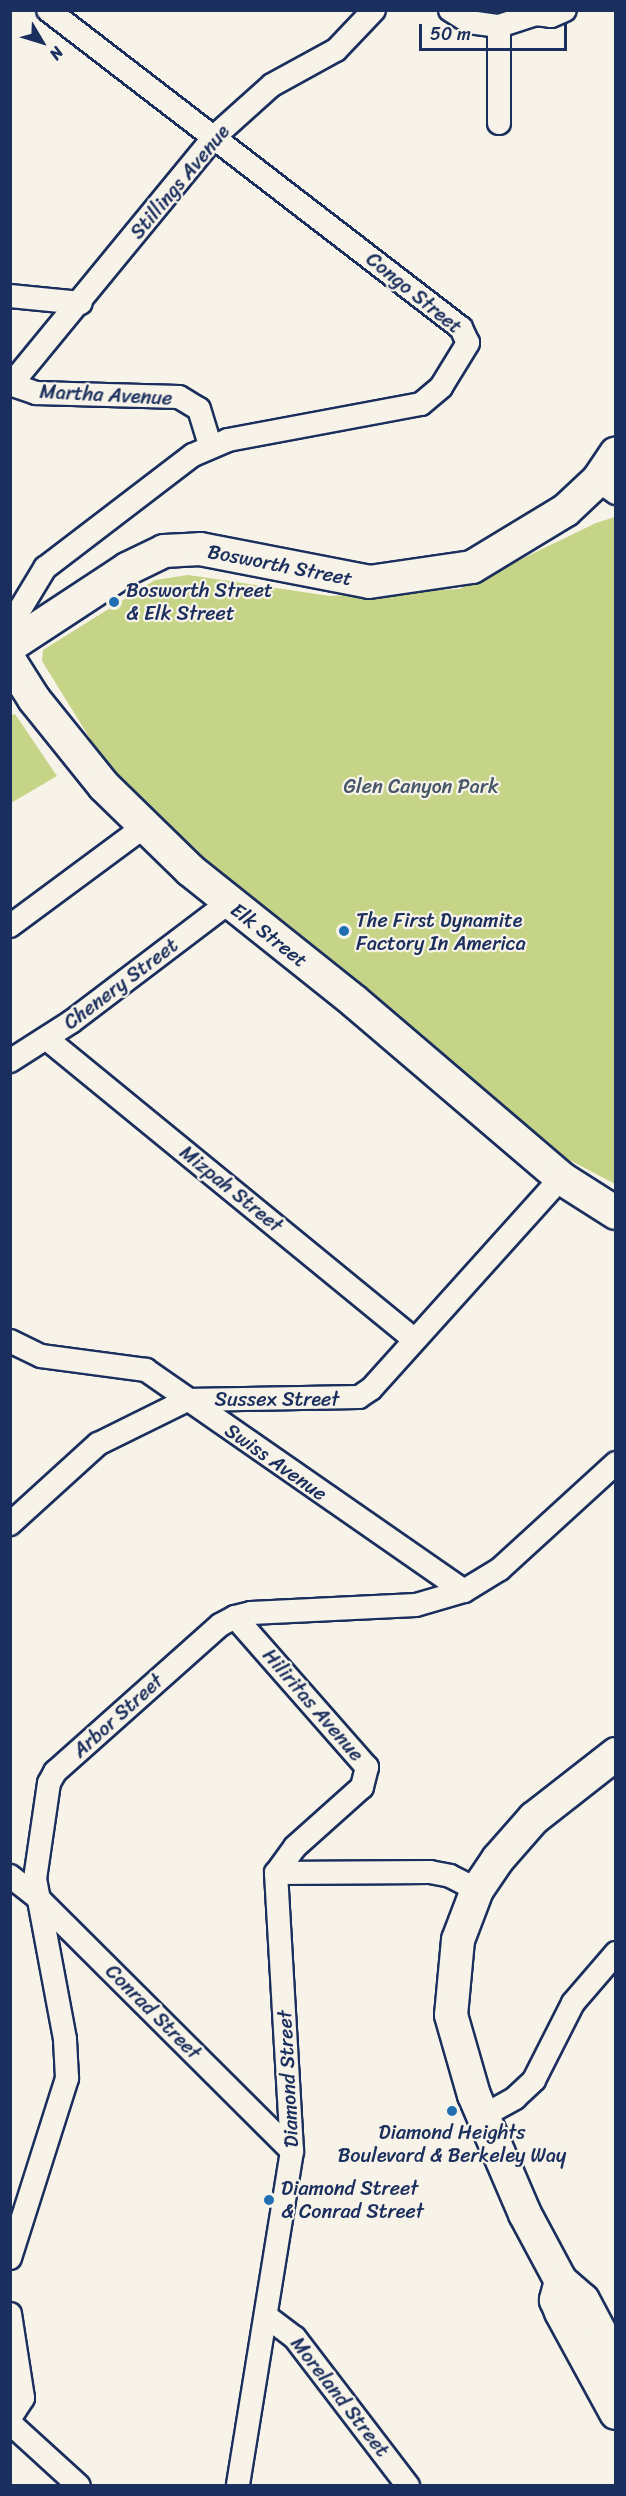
<!DOCTYPE html>
<html>
<head>
<meta charset="utf-8">
<style>
	body { margin:0 }
	#map { position:relative; width:626px; height:2496px; overflow:hidden; background:#f7f3e8; font-family:Sriracha,sans-serif }
	div>[style] { position:absolute }
	.green>* { inset:0; background:#c6d488 }
	.roads { filter:drop-shadow(2px 0 #1b2f5e) drop-shadow(-2px 0 #1b2f5e) drop-shadow(0 2px #1b2f5e) drop-shadow(0 -2px #1b2f5e) }
	.street>* { height:22px; margin:-11px; padding:0 11px; transform-origin:11px; border-radius:11px; background:#f7f3e8 }
	.secondary>* { height:32px; margin:-16px; padding:0 16px; transform-origin:16px; border-radius:16px; background:#f7f3e8 }
	.dots>* { width:16px; height:16px; translate:-50% -50%; box-sizing:border-box; border:3px solid #f7f3e8; border-radius:50% }
	span { translate:-50% -50%; white-space:nowrap; text-align:center; line-height:1.15; -webkit-text-stroke:4.5px #f7f3e8; paint-order:stroke }
	.street-label { font-size:20px; color:#1b2f5e }
	.poi-label { font-size:20px; color:#1b2f5e }
	.left { translate:0 -50%; text-align:left }
	.park-label { font-size:20px; color:#465868 }
	.frame { position:absolute; inset:0; border:12px solid #1b2f5e; pointer-events:none }
	.north { position:absolute; left:12px; top:12px; width:60px; height:60px; -webkit-text-stroke:4px #f7f3e8; paint-order:stroke; rotate:128deg; font-size:16px; font-weight:700; line-height:24px; text-align:center; color:#1b2f5e }
	.north::after { content:''; display:block; margin:auto; width:21px; height:27px; background:#1b2f5e; clip-path:polygon(50% 0,100% 100%,50% 72%,0 100%) }
	.scale { position:absolute; left:419px; top:24px; width:148px; height:27px; box-sizing:border-box; border:3px solid #1b2f5e; border-top:0; padding-left:8px; font-size:18px; line-height:21px; white-space:nowrap; color:#1b2f5e; -webkit-text-stroke:4px #f7f3e8; paint-order:stroke }
</style>
</head>
<body>
<div id="map">
	<div class="green">
		<div style="clip-path:polygon(615px 517px,615px 1184px,558px 1154px,198px 857px,151px 812px,99px 753px,42px 661px,43px 650px,155px 580px,188px 575px,330px 596px,459px 589px,596px 523px)"></div>
		<div style="clip-path:polygon(15px 714px,57px 776px,11px 803px,10px 716px)"></div>
	</div>
	<div class="roads">
		<div class="street">
			<div style="left:450px;top:10px;width:22px;rotate:32deg"></div>
			<div style="left:469px;top:22px;width:30px;rotate:8deg"></div>
			<div style="left:499px;top:26px;width:38px;rotate:-18deg"></div>
			<div style="left:535px;top:14px;width:16px;rotate:7deg"></div>
			<div style="left:551px;top:16px;width:15px;rotate:-23deg"></div>
			<div style="left:499px;top:123px;width:97px;rotate:-90deg"></div>
			<div style="left:10px;top:296px;width:71px;rotate:5.6deg"></div>
			<div style="left:13px;top:382px;width:317px;rotate:-50.6deg"></div>
			<div style="left:214px;top:137px;width:78px;rotate:-41.9deg"></div>
			<div style="left:272px;top:85px;width:73px;rotate:-28.7deg"></div>
			<div style="left:336px;top:50px;width:55px;rotate:-46.5deg"></div>
			<div style="left:10px;top:384px;width:28px;rotate:19deg"></div>
			<div style="left:36px;top:393px;width:143px;rotate:1.6deg"></div>
			<div style="left:179px;top:397px;width:23px;rotate:31deg"></div>
			<div style="left:199px;top:409px;width:39px;rotate:73deg"></div>
			<div style="left:598px;top:480px;width:22px;rotate:36deg"></div>
			<div style="left:10px;top:626px;width:68px;rotate:-58.9deg"></div>
			<div style="left:45px;top:568px;width:186px;rotate:-37.4deg"></div>
			<div style="left:193px;top:455px;width:38px;rotate:-23deg"></div>
			<div style="left:228px;top:440px;width:196px;rotate:-10.6deg"></div>
			<div style="left:421px;top:404px;width:26px;rotate:-40deg"></div>
			<div style="left:441px;top:387px;width:52px;rotate:-58.5deg"></div>
			<div style="left:468px;top:343px;width:17px;rotate:-115deg"></div>
			<div style="left:461px;top:328px;width:521px;rotate:-142.4deg"></div>
			<div style="left:10px;top:926px;width:167px;rotate:-36.5deg"></div>
			<div style="left:47px;top:1039px;width:475px;rotate:39.3deg"></div>
			<div style="left:10px;top:1061px;width:72px;rotate:-32.6deg"></div>
			<div style="left:71px;top:1022px;width:197px;rotate:-37.2deg"></div>
			<div style="left:10px;top:1341px;width:34px;rotate:26deg"></div>
			<div style="left:41px;top:1356px;width:106px;rotate:7.6deg"></div>
			<div style="left:146px;top:1370px;width:387px;rotate:34.8deg"></div>
			<div style="left:10px;top:1524px;width:119px;rotate:-42.3deg"></div>
			<div style="left:98px;top:1444px;width:99px;rotate:-26.3deg"></div>
			<div style="left:187px;top:1400px;width:172px;rotate:-1deg"></div>
			<div style="left:359px;top:1397px;width:14px;rotate:-34deg"></div>
			<div style="left:371px;top:1389px;width:284px;rotate:-48deg"></div>
			<div style="left:235px;top:1617px;width:200px;rotate:48.7deg"></div>
			<div style="left:367px;top:1767px;width:21px;rotate:104deg"></div>
			<div style="left:362px;top:1787px;width:90px;rotate:138.2deg"></div>
			<div style="left:295px;top:1847px;width:32px;rotate:126deg"></div>
			<div style="left:276px;top:1873px;width:278px;rotate:86.7deg"></div>
			<div style="left:292px;top:2151px;width:339px;rotate:99.2deg"></div>
			<div style="left:276px;top:1873px;width:154px;rotate:-0.4deg"></div>
			<div style="left:430px;top:1872px;width:20px;rotate:11deg"></div>
			<div style="left:450px;top:1876px;width:30px;rotate:27deg"></div>
			<div style="left:10px;top:1876px;width:37px;rotate:38deg"></div>
			<div style="left:39px;top:1899px;width:357px;rotate:44.9deg"></div>
			<div style="left:483px;top:2116px;width:37px;rotate:-29deg"></div>
			<div style="left:515px;top:2098px;width:26px;rotate:-43deg"></div>
			<div style="left:534px;top:2080px;width:86px;rotate:-63.1deg"></div>
			<div style="left:573px;top:2003px;width:66px;rotate:-49.3deg"></div>
			<div style="left:10px;top:2258px;width:189px;rotate:-72.4deg"></div>
			<div style="left:67px;top:2078px;width:39px;rotate:-93deg"></div>
			<div style="left:65px;top:2039px;width:163px;rotate:-100.6deg"></div>
			<div style="left:35px;top:1879px;width:97px;rotate:-81.7deg"></div>
			<div style="left:49px;top:1783px;width:13px;rotate:-61deg"></div>
			<div style="left:55px;top:1772px;width:221px;rotate:-41.7deg"></div>
			<div style="left:220px;top:1625px;width:17px;rotate:-28deg"></div>
			<div style="left:235px;top:1617px;width:16px;rotate:-14deg"></div>
			<div style="left:251px;top:1613px;width:165px;rotate:-2.8deg"></div>
			<div style="left:416px;top:1605px;width:50px;rotate:-16.3deg"></div>
			<div style="left:464px;top:1591px;width:42px;rotate:-31.4deg"></div>
			<div style="left:500px;top:1569px;width:157px;rotate:-42.4deg"></div>
			<div style="left:10px;top:2314px;width:85px;rotate:81.2deg"></div>
			<div style="left:23px;top:2398px;width:24px;rotate:123deg"></div>
			<div style="left:266px;top:2316px;width:36px;rotate:37deg"></div>
			<div style="left:295px;top:2338px;width:186px;rotate:52.6deg"></div>
			<div style="left:10px;top:2423px;width:93px;rotate:42.4deg"></div>
		</div>
		<div class="secondary">
			<div style="left:10px;top:646px;width:140px;rotate:-33.3deg"></div>
			<div style="left:127px;top:569px;width:41px;rotate:-25.9deg"></div>
			<div style="left:164px;top:551px;width:36px;rotate:-3deg"></div>
			<div style="left:200px;top:549px;width:172px;rotate:11deg"></div>
			<div style="left:369px;top:582px;width:104px;rotate:-8.3deg"></div>
			<div style="left:472px;top:567px;width:110px;rotate:-31.2deg"></div>
			<div style="left:566px;top:510px;width:44px;rotate:-43.2deg"></div>
			<div style="left:598px;top:480px;width:32px;rotate:-56deg"></div>
			<div style="left:10px;top:661px;width:45px;rotate:57.7deg"></div>
			<div style="left:34px;top:699px;width:112px;rotate:51.2deg"></div>
			<div style="left:104px;top:786px;width:120px;rotate:44.3deg"></div>
			<div style="left:190px;top:870px;width:210px;rotate:38.6deg"></div>
			<div style="left:354px;top:1001px;width:272px;rotate:40.5deg"></div>
			<div style="left:561px;top:1178px;width:65px;rotate:32.5deg"></div>
			<div style="left:616px;top:1754px;width:104px;rotate:142deg"></div>
			<div style="left:534px;top:1818px;width:55px;rotate:131.3deg"></div>
			<div style="left:498px;top:1859px;width:37px;rotate:124deg"></div>
			<div style="left:477px;top:1890px;width:53px;rotate:110.8deg"></div>
			<div style="left:458px;top:1940px;width:75px;rotate:95.3deg"></div>
			<div style="left:451px;top:2015px;width:83px;rotate:74deg"></div>
			<div style="left:474px;top:2095px;width:129px;rotate:66.8deg"></div>
			<div style="left:525px;top:2214px;width:76px;rotate:61.8deg"></div>
			<div style="left:561px;top:2281px;width:29px;rotate:41deg"></div>
			<div style="left:583px;top:2300px;width:70px;rotate:62deg"></div>
			<div style="left:561px;top:2281px;width:20px;rotate:105deg"></div>
			<div style="left:556px;top:2300px;width:13px;rotate:67deg"></div>
			<div style="left:561px;top:2312px;width:115px;rotate:61.4deg"></div>
		</div>
	</div>
	<div class="dots">
		<div style="left:114px;top:602px;background:#1f6fb2"></div>
		<div style="left:344px;top:931px;background:#1f6fb2"></div>
		<div style="left:452px;top:2111px;background:#1f6fb2"></div>
		<div style="left:269px;top:2200px;background:#1f6fb2"></div>
	</div>
	<div class="street-label">
		<span style="left:180px;top:182px;rotate:-50deg">Stillings Avenue</span>
		<span style="left:414px;top:293px;rotate:39deg">Congo Street</span>
		<span style="left:106px;top:395px;rotate:3deg">Martha Avenue</span>
		<span style="left:280px;top:565px;rotate:11deg">Bosworth Street</span>
		<span style="left:269px;top:935px;rotate:38deg">Elk Street</span>
		<span style="left:121px;top:984px;rotate:-37deg">Chenery Street</span>
		<span style="left:231px;top:1189px;rotate:39deg">Mizpah Street</span>
		<span style="left:277px;top:1399px">Sussex Street</span>
		<span style="left:276px;top:1462px;rotate:35deg">Swiss Avenue</span>
		<span style="left:313px;top:1705px;rotate:49deg">Hiliritas Avenue</span>
		<span style="left:118px;top:1716px;rotate:-42deg">Arbor Street</span>
		<span style="left:153px;top:2012px;rotate:45deg">Conrad Street</span>
		<span style="left:288px;top:2079px;rotate:-93deg">Diamond Street</span>
		<span style="left:340px;top:2397px;rotate:52deg">Moreland Street</span>
	</div>
	<div class="poi-label">
		<span class="left" style="left:126px;top:602px">Bosworth Street<br>&amp; Elk Street</span>
		<span class="left" style="left:356px;top:932px">The First Dynamite<br>Factory In America</span>
		<span style="left:452px;top:2144px">Diamond Heights<br>Boulevard &amp; Berkeley Way</span>
		<span class="left" style="left:281px;top:2200px">Diamond Street<br>&amp; Conrad Street</span>
	</div>
	<div class="park-label">
		<span style="left:421px;top:786px">Glen Canyon Park</span>
	</div>
	<div class="frame"></div>
	<div class="north">N</div>
	<div class="scale">50 m</div>
</div>
</body>
</html>
